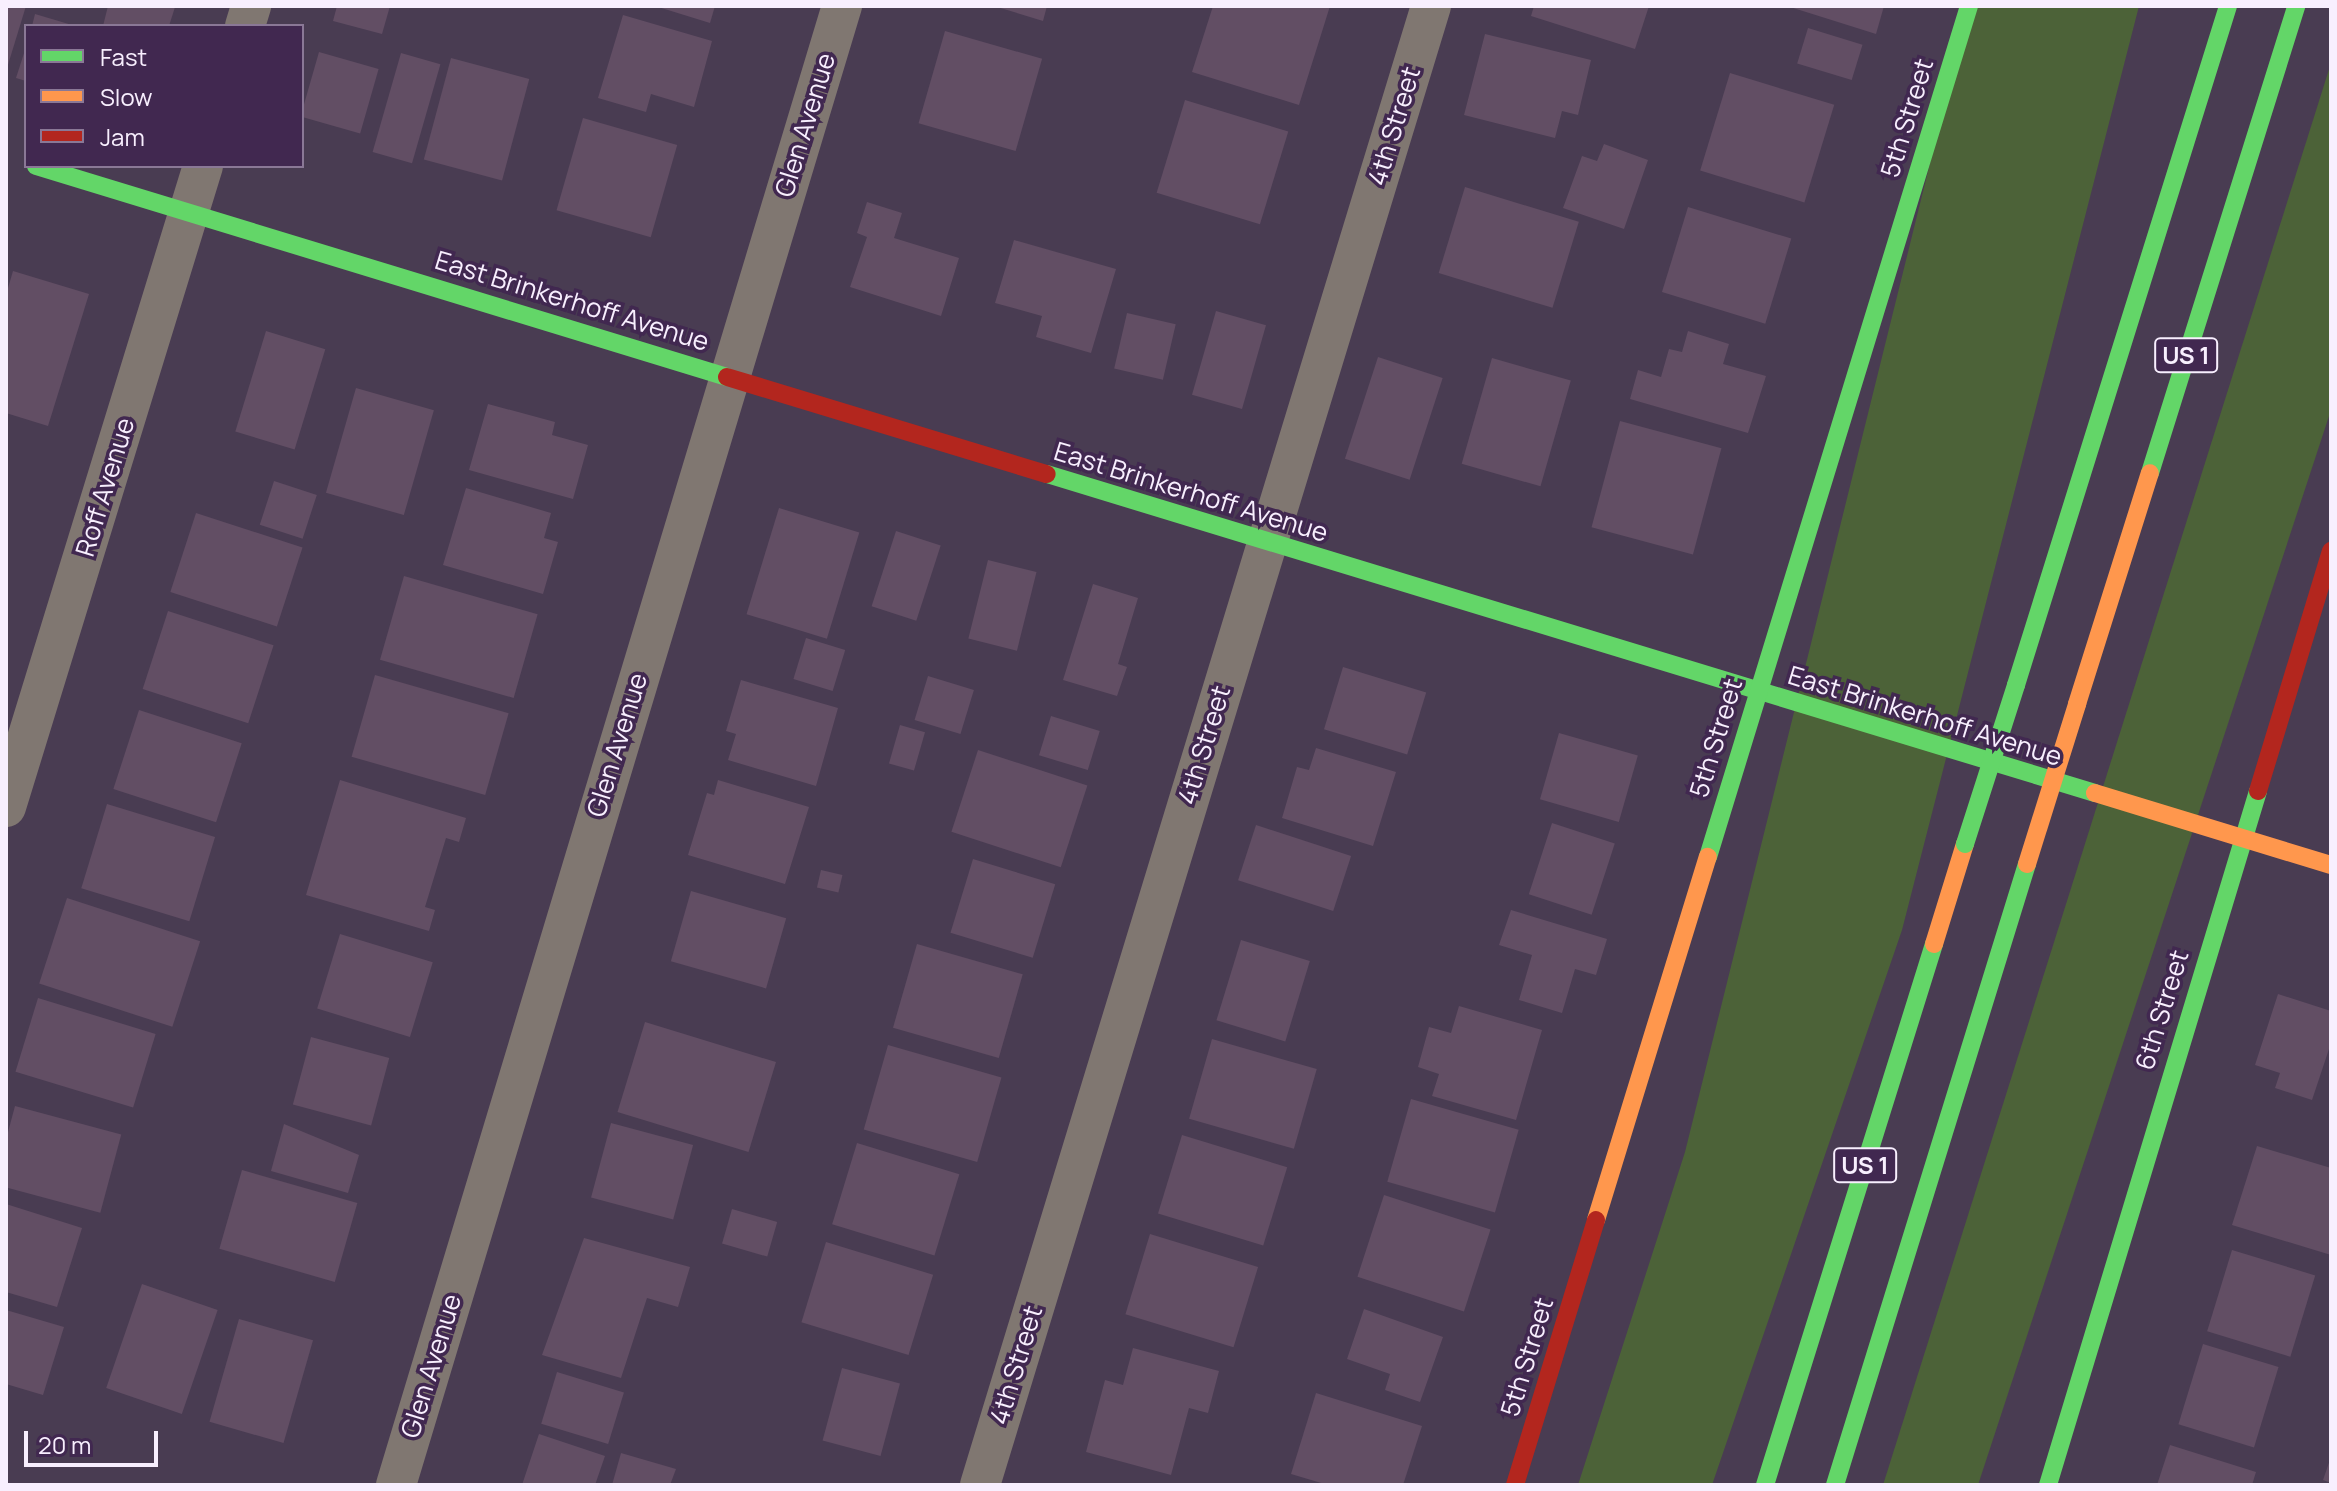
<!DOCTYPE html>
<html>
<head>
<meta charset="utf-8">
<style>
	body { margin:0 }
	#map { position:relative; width:2337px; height:1491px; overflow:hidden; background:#493c52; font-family:Manrope,sans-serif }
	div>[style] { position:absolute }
	.green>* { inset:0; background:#4c6238 }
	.building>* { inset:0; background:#624e64; transform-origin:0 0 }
	.street>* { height:40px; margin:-20px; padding:0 20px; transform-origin:20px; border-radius:20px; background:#807771 }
	.fast>* { height:18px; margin:-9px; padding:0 9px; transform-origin:9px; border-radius:9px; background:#63d668 }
	.slow>* { height:18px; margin:-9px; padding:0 9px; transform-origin:9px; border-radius:9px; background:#ff974d }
	.jam>* { height:18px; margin:-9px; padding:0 9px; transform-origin:9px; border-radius:9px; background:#b3261e }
	.fast-bridge>* { height:18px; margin:-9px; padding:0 9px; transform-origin:9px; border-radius:9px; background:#63d668 }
	.slow-bridge>* { height:18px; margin:-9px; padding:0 9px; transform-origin:9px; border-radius:9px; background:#ff974d }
	span { translate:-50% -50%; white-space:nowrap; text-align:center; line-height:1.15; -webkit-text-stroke:7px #412850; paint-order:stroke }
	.shield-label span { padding:2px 6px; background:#412850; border:2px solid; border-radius:6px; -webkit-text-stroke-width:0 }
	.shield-label { font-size:24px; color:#f8effe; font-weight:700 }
	.street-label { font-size:26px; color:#f8effe }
	.frame { position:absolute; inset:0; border:8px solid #f8effe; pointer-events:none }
	.legend { position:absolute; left:24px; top:24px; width:280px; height:144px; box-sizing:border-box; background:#412850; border:2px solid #8a7896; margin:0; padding:10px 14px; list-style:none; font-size:24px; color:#f8effe }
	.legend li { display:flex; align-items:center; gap:16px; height:40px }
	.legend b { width:40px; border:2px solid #8a7896 }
	.scale { position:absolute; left:24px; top:1431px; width:134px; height:36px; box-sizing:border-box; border:4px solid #f8effe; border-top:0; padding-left:10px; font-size:24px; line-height:28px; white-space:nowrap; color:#f8effe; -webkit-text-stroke:6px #412850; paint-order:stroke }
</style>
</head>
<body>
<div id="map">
	<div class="green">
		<div style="clip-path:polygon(1969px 6px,2139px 6px,1902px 930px,1712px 1485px,1578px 1485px,1685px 1152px)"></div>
		<div style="clip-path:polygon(2331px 63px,2331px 410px,1978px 1485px,1883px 1485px)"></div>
	</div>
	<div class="building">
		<div style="clip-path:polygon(6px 6px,26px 6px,7px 68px,6px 68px)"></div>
		<div style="clip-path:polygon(108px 6px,173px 6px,175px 7px,169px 26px,103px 26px)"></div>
		<div style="clip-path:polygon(337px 6px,390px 6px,382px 34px,333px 21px)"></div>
		<div style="clip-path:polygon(655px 6px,715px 6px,710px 23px)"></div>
		<div style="clip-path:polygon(994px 6px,1047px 6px,1043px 21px)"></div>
		<div style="clip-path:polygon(1213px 6px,1330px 6px,1299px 105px,1192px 72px)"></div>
		<div style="clip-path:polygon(1534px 6px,1649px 6px,1635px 49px,1531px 16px)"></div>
		<div style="clip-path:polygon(1787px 6px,1884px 6px,1876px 34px)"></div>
		<div style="clip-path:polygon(35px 14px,72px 25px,72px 26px,32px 26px)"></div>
		<div style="clip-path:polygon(623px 15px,712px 41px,694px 107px,651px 94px,646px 112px,598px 98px)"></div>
		<div style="left:1808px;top:28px;width:57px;height:37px;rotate:17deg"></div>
		<div style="left:945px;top:31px;width:101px;height:96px;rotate:16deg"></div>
		<div style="clip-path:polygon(1485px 34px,1591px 60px,1578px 115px,1562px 111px,1555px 138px,1464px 115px)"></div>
		<div style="clip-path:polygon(26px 47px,26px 81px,16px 78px)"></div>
		<div style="left:319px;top:52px;width:62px;height:67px;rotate:16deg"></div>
		<div style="left:401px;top:53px;width:41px;height:103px;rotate:16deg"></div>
		<div style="left:451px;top:58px;width:81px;height:105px;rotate:15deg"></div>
		<div style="left:1730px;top:73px;width:109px;height:102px;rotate:17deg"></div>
		<div style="left:1185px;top:100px;width:108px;height:97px;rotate:17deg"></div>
		<div style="left:583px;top:118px;width:98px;height:96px;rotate:16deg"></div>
		<div style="clip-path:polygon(1604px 144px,1648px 160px,1624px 229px,1563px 208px,1582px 156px,1597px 161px)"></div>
		<div style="left:1465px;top:187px;width:119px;height:90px;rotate:17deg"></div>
		<div style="clip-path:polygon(867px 202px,902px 213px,894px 238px,959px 258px,941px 316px,850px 287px,867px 237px,857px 233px)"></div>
		<div style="left:1688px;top:207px;width:108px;height:89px;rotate:17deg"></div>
		<div style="clip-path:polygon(1014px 240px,1116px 269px,1091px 353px,1036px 337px,1042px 316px,995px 303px)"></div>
		<div style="clip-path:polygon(13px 271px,89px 294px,48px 426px,6px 413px,6px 295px)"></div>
		<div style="left:1216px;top:311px;width:52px;height:87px;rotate:16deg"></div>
		<div style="left:1127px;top:313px;width:50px;height:57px;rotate:13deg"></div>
		<div style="left:266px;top:331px;width:62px;height:105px;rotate:17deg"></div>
		<div style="clip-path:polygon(1688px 331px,1729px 344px,1723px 364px,1766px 376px,1748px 433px,1630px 399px,1638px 370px,1661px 377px,1669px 349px,1682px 352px)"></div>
		<div style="left:1378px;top:357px;width:68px;height:107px;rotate:18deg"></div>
		<div style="left:1492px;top:358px;width:82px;height:110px;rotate:16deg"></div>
		<div style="left:356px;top:388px;width:81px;height:109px;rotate:16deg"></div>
		<div style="clip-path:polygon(488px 404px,555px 422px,552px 435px,588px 445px,573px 499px,469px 470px)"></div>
		<div style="left:1620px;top:421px;width:105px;height:110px;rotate:15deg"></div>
		<div style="left:274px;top:481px;width:45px;height:46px;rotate:18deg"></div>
		<div style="clip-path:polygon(466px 488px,551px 513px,544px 538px,558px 542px,543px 594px,443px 565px)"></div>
		<div style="left:779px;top:508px;width:84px;height:111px;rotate:17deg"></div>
		<div style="left:196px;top:513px;width:112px;height:83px;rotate:18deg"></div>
		<div style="left:896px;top:531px;width:47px;height:79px;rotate:18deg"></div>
		<div style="left:988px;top:560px;width:50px;height:81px;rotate:14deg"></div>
		<div style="left:404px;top:576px;width:139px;height:87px;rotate:16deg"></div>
		<div style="clip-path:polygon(1093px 584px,1138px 598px,1118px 664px,1127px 667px,1117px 696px,1063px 680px)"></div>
		<div style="left:168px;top:611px;width:111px;height:82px;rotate:18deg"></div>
		<div style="left:806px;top:638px;width:41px;height:43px;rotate:17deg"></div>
		<div style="left:1343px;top:667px;width:87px;height:65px;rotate:17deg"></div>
		<div style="left:375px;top:675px;width:139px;height:85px;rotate:16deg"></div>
		<div style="left:928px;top:676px;width:48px;height:46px;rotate:17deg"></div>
		<div style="clip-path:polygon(741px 680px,838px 708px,816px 786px,728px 760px,736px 734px,726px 731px)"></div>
		<div style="left:139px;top:710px;width:108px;height:83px;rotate:18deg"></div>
		<div style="left:1051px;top:716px;width:51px;height:41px;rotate:17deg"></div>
		<div style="left:900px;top:725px;width:26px;height:40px;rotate:16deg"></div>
		<div style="left:1559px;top:733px;width:82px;height:69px;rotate:16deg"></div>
		<div style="clip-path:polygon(1316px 748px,1396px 772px,1373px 846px,1282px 818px,1297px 767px,1309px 770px)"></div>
		<div style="left:978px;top:750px;width:115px;height:86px;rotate:18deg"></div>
		<div style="clip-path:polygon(340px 780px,466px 818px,459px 842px,446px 838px,425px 907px,435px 910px,429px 931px,306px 895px)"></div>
		<div style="clip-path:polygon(718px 780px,809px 807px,785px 884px,688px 855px,707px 793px,714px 795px)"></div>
		<div style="left:107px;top:804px;width:113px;height:88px;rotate:17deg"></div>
		<div style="left:1552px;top:823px;width:66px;height:75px;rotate:18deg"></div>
		<div style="left:1256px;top:825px;width:100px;height:58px;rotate:18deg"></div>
		<div style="left:973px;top:859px;width:86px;height:77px;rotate:17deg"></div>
		<div style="left:821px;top:870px;width:22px;height:18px;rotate:13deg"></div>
		<div style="left:691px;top:891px;width:99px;height:73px;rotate:16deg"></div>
		<div style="left:67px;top:898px;width:140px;height:90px;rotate:18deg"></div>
		<div style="clip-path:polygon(1511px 910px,1607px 939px,1596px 975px,1575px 969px,1562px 1013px,1519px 1000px,1532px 955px,1499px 945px)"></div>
		<div style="left:340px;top:934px;width:97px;height:78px;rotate:17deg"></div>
		<div style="left:1241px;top:940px;width:72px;height:84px;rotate:17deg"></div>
		<div style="left:917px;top:944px;width:110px;height:87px;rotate:16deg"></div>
		<div style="clip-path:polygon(2278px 994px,2331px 1011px,2331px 1043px,2312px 1100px,2275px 1088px,2280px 1073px,2255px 1065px)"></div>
		<div style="left:38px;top:998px;width:123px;height:77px;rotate:17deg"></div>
		<div style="clip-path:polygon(1459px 1006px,1542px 1030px,1516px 1120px,1432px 1096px,1439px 1074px,1418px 1067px,1429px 1027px,1451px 1033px)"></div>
		<div style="left:645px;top:1022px;width:137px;height:94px;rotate:17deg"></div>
		<div style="left:311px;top:1037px;width:81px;height:70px;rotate:15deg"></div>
		<div style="left:1212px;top:1039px;width:109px;height:83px;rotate:16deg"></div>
		<div style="left:888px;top:1045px;width:118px;height:88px;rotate:16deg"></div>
		<div style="left:1411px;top:1099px;width:112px;height:86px;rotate:16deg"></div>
		<div style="left:15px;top:1106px;width:110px;height:81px;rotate:15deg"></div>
		<div style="left:611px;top:1123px;width:85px;height:77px;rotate:15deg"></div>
		<div style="clip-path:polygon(284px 1124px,359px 1155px,348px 1193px,271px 1171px)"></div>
		<div style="left:1182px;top:1135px;width:110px;height:82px;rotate:17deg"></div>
		<div style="left:857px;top:1143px;width:107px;height:85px;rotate:17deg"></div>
		<div style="clip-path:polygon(2257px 1146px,2331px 1168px,2331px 1255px,2232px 1225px)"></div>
		<div style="left:242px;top:1170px;width:120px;height:82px;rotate:16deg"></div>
		<div style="left:1384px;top:1195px;width:112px;height:86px;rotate:18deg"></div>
		<div style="clip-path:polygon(6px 1204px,82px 1228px,57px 1307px,6px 1292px)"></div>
		<div style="left:732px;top:1209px;width:47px;height:36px;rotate:16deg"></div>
		<div style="left:1150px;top:1234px;width:113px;height:84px;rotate:17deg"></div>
		<div style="clip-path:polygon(584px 1238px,690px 1267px,678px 1307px,647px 1298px,621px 1378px,542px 1355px)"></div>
		<div style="left:826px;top:1242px;width:112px;height:84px;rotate:17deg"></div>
		<div style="left:2232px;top:1250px;width:87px;height:85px;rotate:17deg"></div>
		<div style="left:142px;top:1284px;width:80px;height:110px;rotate:19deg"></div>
		<div style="clip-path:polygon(1364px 1309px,1443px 1337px,1420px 1402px,1385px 1390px,1390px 1374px,1347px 1359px)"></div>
		<div style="clip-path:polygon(6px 1310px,64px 1327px,43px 1395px,6px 1384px)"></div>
		<div style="left:239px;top:1319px;width:77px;height:107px;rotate:16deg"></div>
		<div style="left:2203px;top:1344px;width:79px;height:84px;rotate:17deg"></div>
		<div style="clip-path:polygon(1133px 1348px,1219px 1371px,1208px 1413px,1189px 1408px,1171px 1475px,1086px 1452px,1105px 1380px,1123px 1385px)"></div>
		<div style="left:842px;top:1368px;width:60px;height:75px;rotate:15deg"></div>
		<div style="left:557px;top:1372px;width:70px;height:54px;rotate:17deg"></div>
		<div style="clip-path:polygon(1316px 1393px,1422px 1426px,1403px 1485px,1328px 1485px,1291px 1474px)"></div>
		<div style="clip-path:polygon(539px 1434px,605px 1456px,595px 1485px,522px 1485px)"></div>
		<div style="clip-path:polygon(2170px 1445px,2256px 1472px,2252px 1485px,2157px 1485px)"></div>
		<div style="clip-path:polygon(621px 1453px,676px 1469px,670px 1485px,612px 1485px)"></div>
		<div style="clip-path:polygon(2331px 1457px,2331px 1483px,2323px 1480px)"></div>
	</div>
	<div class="street">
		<div style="left:245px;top:26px;width:21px;rotate:-73deg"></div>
		<div style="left:6px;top:807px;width:671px;rotate:-72.92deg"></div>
		<div style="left:396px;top:1485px;width:1545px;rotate:-73.22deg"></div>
		<div style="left:980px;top:1485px;width:1546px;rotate:-73.04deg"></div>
	</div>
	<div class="fast">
		<div style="left:36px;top:166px;width:722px;rotate:16.98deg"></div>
		<div style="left:2150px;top:473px;width:489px;rotate:-72.6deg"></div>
		<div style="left:1047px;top:474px;width:1095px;rotate:16.93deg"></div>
		<div style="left:2016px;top:685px;width:711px;rotate:-72.66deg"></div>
		<div style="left:1708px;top:857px;width:890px;rotate:-72.95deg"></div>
		<div style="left:1765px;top:1485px;width:567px;rotate:-72.65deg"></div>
		<div style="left:1835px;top:1485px;width:650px;rotate:-72.82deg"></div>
		<div style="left:2048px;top:1485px;width:725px;rotate:-73.16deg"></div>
	</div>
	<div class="slow">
		<div style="left:2077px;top:704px;width:242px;rotate:-72.5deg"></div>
		<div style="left:2095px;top:793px;width:247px;rotate:17deg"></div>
		<div style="left:1934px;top:944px;width:105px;rotate:-72.8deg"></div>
		<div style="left:1596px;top:1220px;width:380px;rotate:-72.9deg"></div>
	</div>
	<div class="jam">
		<div style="left:727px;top:377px;width:334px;rotate:16.9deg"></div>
		<div style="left:2258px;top:791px;width:251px;rotate:-73.1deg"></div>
		<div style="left:1515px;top:1485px;width:277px;rotate:-73deg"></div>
	</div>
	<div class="fast-bridge">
		<div style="left:1965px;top:844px;width:167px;rotate:-72.2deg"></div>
	</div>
	<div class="slow-bridge">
		<div style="left:2027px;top:864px;width:168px;rotate:-72.6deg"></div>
	</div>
	<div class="shield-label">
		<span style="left:2186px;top:355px">US 1</span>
		<span style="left:1865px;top:1165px">US 1</span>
	</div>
	<div class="street-label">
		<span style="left:1907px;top:118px;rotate:-73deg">5th Street</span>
		<span style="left:805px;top:125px;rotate:-73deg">Glen Avenue</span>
		<span style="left:1394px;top:126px;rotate:-73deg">4th Street</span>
		<span style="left:572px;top:301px;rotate:17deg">East Brinkerhoff Avenue</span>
		<span style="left:105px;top:487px;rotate:-73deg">Roff Avenue</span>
		<span style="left:1191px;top:492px;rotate:17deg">East Brinkerhoff Avenue</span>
		<span style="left:1925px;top:716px;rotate:17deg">East Brinkerhoff Avenue</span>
		<span style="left:1716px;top:738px;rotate:-73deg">5th Street</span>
		<span style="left:617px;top:745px;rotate:-73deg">Glen Avenue</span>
		<span style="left:1204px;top:745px;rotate:-73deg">4th Street</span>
		<span style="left:2162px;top:1010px;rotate:-73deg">6th Street</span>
		<span style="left:1527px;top:1357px;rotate:-73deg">5th Street</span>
		<span style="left:1016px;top:1365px;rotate:-73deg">4th Street</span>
		<span style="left:431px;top:1366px;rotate:-73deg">Glen Avenue</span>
	</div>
	<div class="frame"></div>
	<ul class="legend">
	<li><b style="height:10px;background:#63d668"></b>Fast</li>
	<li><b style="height:10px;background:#ff974d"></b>Slow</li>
	<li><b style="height:10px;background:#b3261e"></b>Jam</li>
	</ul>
	<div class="scale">20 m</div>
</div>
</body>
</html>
